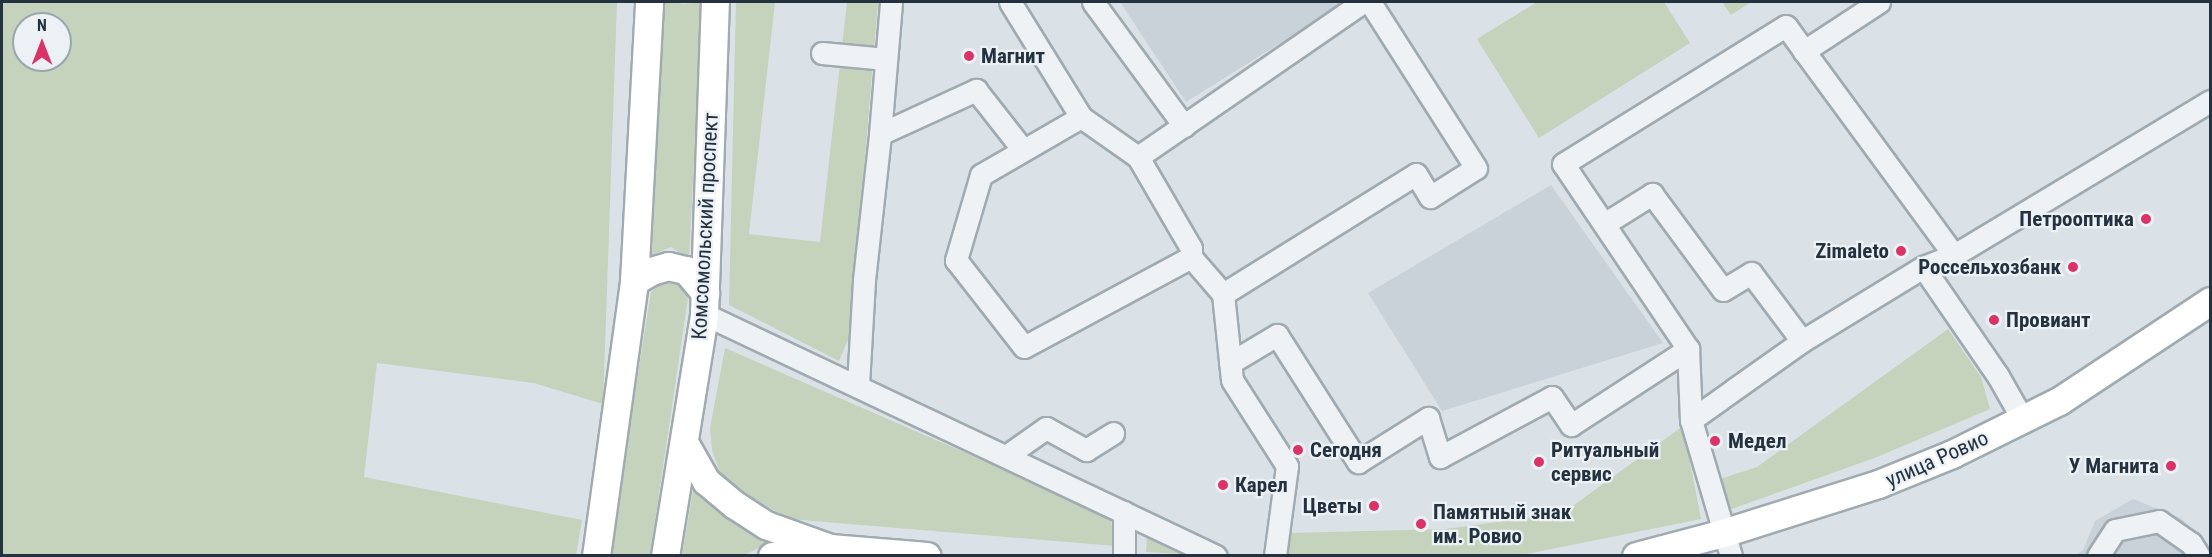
<!DOCTYPE html>
<html>
<head>
<meta charset="utf-8">
<style>
	body { margin:0 }
	#map { position:relative; width:2212px; height:557px; overflow:hidden; background:#dbe2e7; font-family:"Roboto Condensed",sans-serif }
	div>[style] { position:absolute }
	.built>* { inset:0; background:#c9d1d9 }
	.green>* { inset:0; background:#c5d2bc }
	.roads { filter:drop-shadow(2px 0 #a0aab1) drop-shadow(-2px 0 #a0aab1) drop-shadow(0 2px #a0aab1) drop-shadow(0 -2px #a0aab1) }
	.minor>* { height:21px; margin:-10.5px; padding:0 10.5px; transform-origin:10.5px; border-radius:10.5px; background:#eef2f5 }
	.major>* { height:27px; margin:-13.5px; padding:0 13.5px; transform-origin:13.5px; border-radius:13.5px; background:#fff }
	.dots>* { width:16px; height:16px; translate:-50% -50%; box-sizing:border-box; border:3px solid #ebf1f5; border-radius:50% }
	span { translate:-50% -50%; white-space:nowrap; text-align:center; line-height:1.15; -webkit-text-stroke:4.5px #ebf1f5; paint-order:stroke }
	.poi-label { font-size:21px; color:#24323f; font-weight:700 }
	.left { translate:0 -50%; text-align:left }
	.right { translate:-100% -50%; text-align:right }
	.street-label { font-size:21px; color:#24323f }
	.frame { position:absolute; inset:0; border:3px solid #24323f; pointer-events:none }
	.north { position:absolute; left:12px; top:12px; width:60px; height:60px; box-sizing:border-box; background:#ebf1f5; border:2px solid #9ba5ac; border-radius:50%; rotate:0deg; font-size:16px; font-weight:700; line-height:24px; text-align:center; color:#24323f }
	.north::after { content:''; display:block; margin:auto; width:21px; height:27px; background:#da3367; clip-path:polygon(50% 0,100% 100%,50% 72%,0 100%) }
</style>
</head>
<body>
<div id="map">
	<div class="built">
		<div style="clip-path:polygon(1120px 2px,1346px 2px,1186px 102px)"></div>
		<div style="clip-path:polygon(1551px 185px,1663px 343px,1442px 411px,1368px 293px)"></div>
		<div style="clip-path:polygon(2133px 499px,2181px 518px,2210px 548px,2210px 555px,2074px 556px,2083px 550px,2095px 521px)"></div>
	</div>
	<div class="green">
		<div style="clip-path:polygon(evenodd,2px 2px,617px 2px,603px 404px,534px 383px,377px 363px,364px 477px,582px 520px,576px 555px,2px 555px,2px 2px,24px 24px,60px 24px,60px 60px,24px 60px,24px 24px)"></div>
		<div style="clip-path:polygon(663px 2px,677px 2px,682px 4px,702px 2px,689px 259px,671px 247px,652px 255px)"></div>
		<div style="clip-path:polygon(736px 2px,775px 2px,749px 234px,820px 242px,847px 2px,878px 2px,850px 335px,839px 361px,729px 305px)"></div>
		<div style="clip-path:polygon(1537px 2px,1664px 2px,1690px 43px,1539px 138px,1477px 39px)"></div>
		<div style="clip-path:polygon(1722px 2px,1751px 2px,1731px 15px)"></div>
		<div style="clip-path:polygon(664px 281px,680px 283px,688px 298px,650px 555px,609px 556px,651px 292px)"></div>
		<div style="clip-path:polygon(1948px 329px,1981px 377px,1990px 409px,1877px 457px,1726px 511px,1720px 479px,1757px 467px)"></div>
		<div style="clip-path:polygon(725px 348px,1110px 516px,1116px 546px,789px 519px,750px 496px,720px 473px,712px 450px,710px 428px)"></div>
		<div style="clip-path:polygon(1683px 426px,1701px 519px,1521px 555px,1288px 556px,1289px 533px,1446px 529px,1563px 513px)"></div>
		<div style="clip-path:polygon(693px 490px,767px 544px,744px 555px,682px 556px)"></div>
		<div style="clip-path:polygon(1147px 536px,1200px 555px,1146px 552px)"></div>
	</div>
	<div class="roads">
		<div class="minor">
			<div style="left:1010px;top:2px;width:135px;rotate:58.3deg"></div>
			<div style="left:1081px;top:117px;width:116px;rotate:149.9deg"></div>
			<div style="left:981px;top:175px;width:89px;rotate:106.4deg"></div>
			<div style="left:956px;top:260px;width:110px;rotate:52deg"></div>
			<div style="left:1024px;top:347px;width:190px;rotate:-28.3deg"></div>
			<div style="left:1191px;top:257px;width:49px;rotate:49.1deg"></div>
			<div style="left:1223px;top:294px;width:86px;rotate:84deg"></div>
			<div style="left:1232px;top:380px;width:102px;rotate:57.4deg"></div>
			<div style="left:1287px;top:466px;width:91px;rotate:97.6deg"></div>
			<div style="left:1093px;top:2px;width:154px;rotate:53.7deg"></div>
			<div style="left:1879px;top:2px;width:90px;rotate:146.8deg"></div>
			<div style="left:1804px;top:51px;width:253px;rotate:53.7deg"></div>
			<div style="left:822px;top:53px;width:64px;rotate:5.4deg"></div>
			<div style="left:1081px;top:117px;width:70px;rotate:35.1deg"></div>
			<div style="left:1138px;top:157px;width:105px;rotate:59.8deg"></div>
			<div style="left:1191px;top:248px;width:9px;rotate:90deg"></div>
			<div style="left:880px;top:134px;width:106px;rotate:-24.6deg"></div>
			<div style="left:976px;top:90px;width:76px;rotate:51.9deg"></div>
			<div style="left:1138px;top:157px;width:273px;rotate:-34.6deg"></div>
			<div style="left:1604px;top:224px;width:57px;rotate:-32deg"></div>
			<div style="left:1652px;top:194px;width:119px;rotate:53.5deg"></div>
			<div style="left:1723px;top:290px;width:33px;rotate:-31deg"></div>
			<div style="left:1751px;top:273px;width:85px;rotate:53.1deg"></div>
			<div style="left:1223px;top:294px;width:227px;rotate:-31.9deg"></div>
			<div style="left:1416px;top:174px;width:27px;rotate:59deg"></div>
			<div style="left:1430px;top:197px;width:54px;rotate:-32.2deg"></div>
			<div style="left:1476px;top:168px;width:197px;rotate:-122.6deg"></div>
			<div style="left:704px;top:314px;width:566px;rotate:25.3deg"></div>
			<div style="left:1230px;top:363px;width:55px;rotate:-30.8deg"></div>
			<div style="left:1277px;top:335px;width:151px;rotate:57.5deg"></div>
			<div style="left:1358px;top:462px;width:83px;rotate:-32.2deg"></div>
			<div style="left:1428px;top:418px;width:41px;rotate:72.9deg"></div>
			<div style="left:1440px;top:457px;width:127px;rotate:-28.2deg"></div>
			<div style="left:1552px;top:397px;width:34px;rotate:56deg"></div>
			<div style="left:1571px;top:425px;width:140px;rotate:-33deg"></div>
			<div style="left:858px;top:385px;width:105px;rotate:-86.7deg"></div>
			<div style="left:864px;top:280px;width:147px;rotate:-83.7deg"></div>
			<div style="left:880px;top:134px;width:132px;rotate:-85.2deg"></div>
			<div style="left:1691px;top:420px;width:136px;rotate:-35.4deg"></div>
			<div style="left:1802px;top:341px;width:142px;rotate:-31.4deg"></div>
			<div style="left:2023px;top:420px;width:51px;rotate:-119.6deg"></div>
			<div style="left:1998px;top:376px;width:132px;rotate:-124.5deg"></div>
			<div style="left:1923px;top:267px;width:33px;rotate:-21deg"></div>
			<div style="left:1954px;top:255px;width:299px;rotate:-31deg"></div>
			<div style="left:1006px;top:456px;width:49px;rotate:-35deg"></div>
			<div style="left:1046px;top:428px;width:46px;rotate:28.8deg"></div>
			<div style="left:1086px;top:450px;width:32px;rotate:-32deg"></div>
			<div style="left:1124px;top:512px;width:44px;rotate:90deg"></div>
			<div style="left:1731px;top:556px;width:142px;rotate:-106.4deg"></div>
			<div style="left:1691px;top:420px;width:71px;rotate:-92.4deg"></div>
			<div style="left:1688px;top:349px;width:223px;rotate:-124deg"></div>
			<div style="left:1563px;top:164px;width:262px;rotate:-31.8deg"></div>
			<div style="left:1786px;top:26px;width:31px;rotate:54deg"></div>
			<div style="left:2098px;top:556px;width:31px;rotate:-57deg"></div>
			<div style="left:2115px;top:530px;width:45px;rotate:-11.6deg"></div>
			<div style="left:2159px;top:521px;width:39px;rotate:35deg"></div>
			<div style="left:2191px;top:543px;width:15px;rotate:58deg"></div>
		</div>
		<div class="major">
			<div style="left:634px;top:281px;width:20px;rotate:-30deg"></div>
			<div style="left:651px;top:271px;width:18px;rotate:-16deg"></div>
			<div style="left:668px;top:266px;width:18px;rotate:13deg"></div>
			<div style="left:686px;top:270px;width:30px;rotate:50deg"></div>
			<div style="left:685px;top:444px;width:43px;rotate:60.4deg"></div>
			<div style="left:706px;top:481px;width:38px;rotate:40deg"></div>
			<div style="left:735px;top:505px;width:37px;rotate:33deg"></div>
			<div style="left:766px;top:525px;width:68px;rotate:19.8deg"></div>
			<div style="left:596px;top:556px;width:278px;rotate:-82.1deg"></div>
			<div style="left:634px;top:281px;width:279px;rotate:-86.9deg"></div>
			<div style="left:665px;top:556px;width:245px;rotate:-80.8deg"></div>
			<div style="left:704px;top:314px;width:312px;rotate:-88deg"></div>
			<div style="left:772px;top:556px;width:59px;rotate:-7.9deg"></div>
			<div style="left:830px;top:548px;width:97px;rotate:4.7deg"></div>
			<div style="left:1636px;top:556px;width:90px;rotate:-14.8deg"></div>
			<div style="left:1723px;top:533px;width:163px;rotate:-17.5deg"></div>
			<div style="left:1878px;top:484px;width:80px;rotate:-22.1deg"></div>
			<div style="left:1952px;top:454px;width:119px;rotate:-26.4deg"></div>
			<div style="left:2059px;top:401px;width:181px;rotate:-33.5deg"></div>
		</div>
	</div>
	<div class="dots">
		<div style="left:969px;top:56px;background:#da3367"></div>
		<div style="left:2146px;top:219px;background:#da3367"></div>
		<div style="left:1901px;top:251px;background:#da3367"></div>
		<div style="left:2073px;top:267px;background:#da3367"></div>
		<div style="left:1994px;top:320px;background:#da3367"></div>
		<div style="left:1715px;top:441px;background:#da3367"></div>
		<div style="left:1298px;top:450px;background:#da3367"></div>
		<div style="left:1539px;top:462px;background:#da3367"></div>
		<div style="left:2171px;top:466px;background:#da3367"></div>
		<div style="left:1223px;top:485px;background:#da3367"></div>
		<div style="left:1374px;top:506px;background:#da3367"></div>
		<div style="left:1421px;top:524px;background:#da3367"></div>
	</div>
	<div class="poi-label">
		<span class="left" style="left:981px;top:56px">Магнит</span>
		<span class="right" style="left:2134px;top:219px">Петрооптика</span>
		<span class="right" style="left:1889px;top:251px">Zimaleto</span>
		<span class="right" style="left:2061px;top:267px">Россельхозбанк</span>
		<span class="left" style="left:2006px;top:320px">Провиант</span>
		<span class="left" style="left:1728px;top:441px">Медел</span>
		<span class="left" style="left:1310px;top:450px">Сегодня</span>
		<span class="left" style="left:1551px;top:462px">Ритуальный<br>сервис</span>
		<span class="right" style="left:2159px;top:466px">У Магнита</span>
		<span class="left" style="left:1235px;top:485px">Карел</span>
		<span class="right" style="left:1362px;top:506px">Цветы</span>
		<span class="left" style="left:1433px;top:524px">Памятный знак<br>им. Ровио</span>
	</div>
	<div class="street-label">
		<span style="left:705px;top:226px;rotate:-87deg">Комсомольский проспект</span>
		<span style="left:1937px;top:459px;rotate:-24deg">улица Ровио</span>
	</div>
	<div class="frame"></div>
	<div class="north">N</div>
</div>
</body>
</html>
